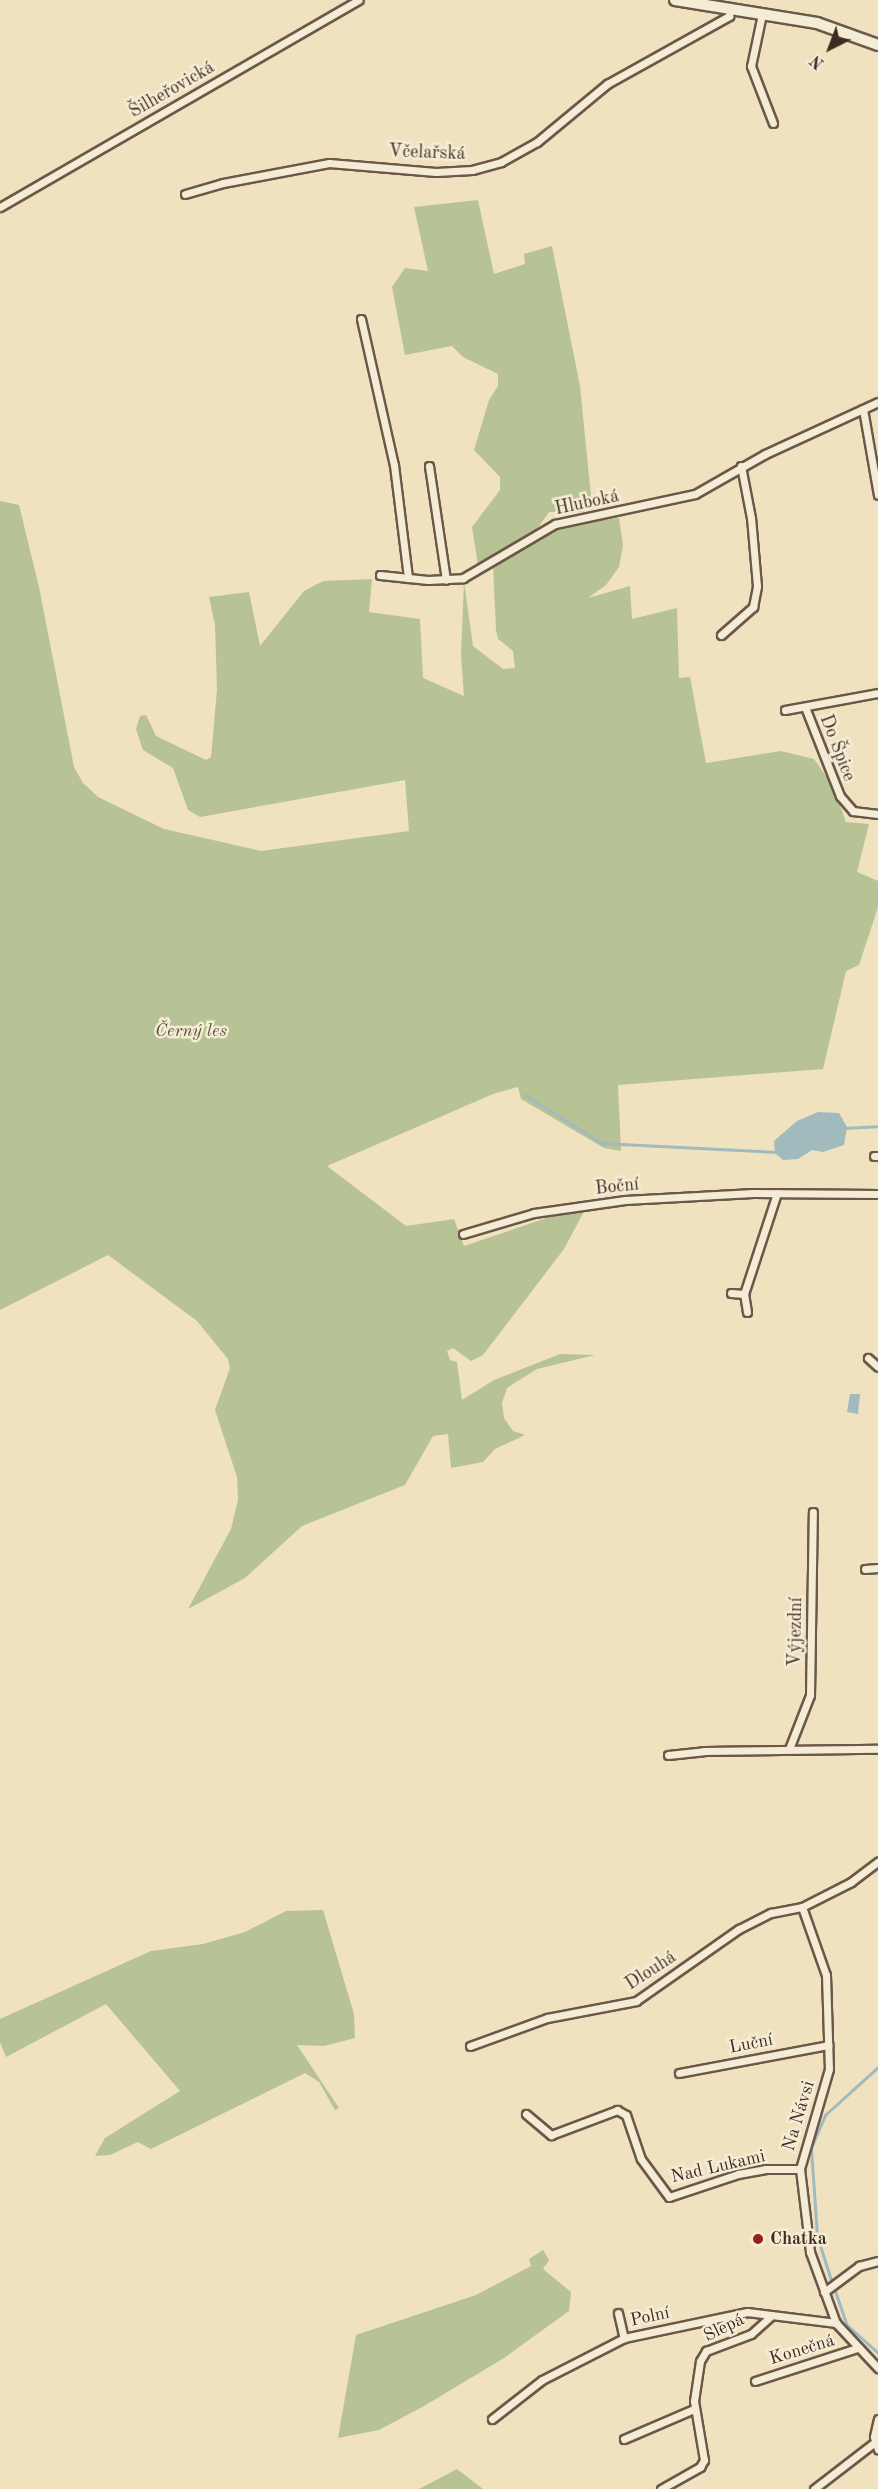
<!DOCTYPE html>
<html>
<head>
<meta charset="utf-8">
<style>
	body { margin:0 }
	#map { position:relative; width:878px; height:2489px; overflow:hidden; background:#f0e1bf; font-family:"Old Standard TT",serif }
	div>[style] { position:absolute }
	.green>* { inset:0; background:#b7c394 }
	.water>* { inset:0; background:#a1babe }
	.stream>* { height:3px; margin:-1.5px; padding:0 1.5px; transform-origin:1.5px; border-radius:1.5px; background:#a1babe }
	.roads { filter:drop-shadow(2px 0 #6b5848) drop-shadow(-2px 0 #6b5848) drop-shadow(0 2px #6b5848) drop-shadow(0 -2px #6b5848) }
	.street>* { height:7px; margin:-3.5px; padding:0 3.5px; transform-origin:3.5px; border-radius:3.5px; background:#f5ecd5 }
	.secondary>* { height:10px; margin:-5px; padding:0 5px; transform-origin:5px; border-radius:5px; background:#f5ecd5 }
	.dots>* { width:16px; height:16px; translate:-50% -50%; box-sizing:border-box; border:3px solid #f5ecd5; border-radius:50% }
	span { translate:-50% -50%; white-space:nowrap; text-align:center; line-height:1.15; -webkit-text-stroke:5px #f5ecd5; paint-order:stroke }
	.street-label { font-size:18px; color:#3f2b20 }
	.park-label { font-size:18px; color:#5d513d; font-style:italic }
	.poi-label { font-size:18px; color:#3f2b20; font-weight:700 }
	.left { translate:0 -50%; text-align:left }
	.north { position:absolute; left:800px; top:18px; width:60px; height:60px; -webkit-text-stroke:4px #f5ecd5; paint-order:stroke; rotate:222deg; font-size:16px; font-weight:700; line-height:24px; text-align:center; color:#3f2b20 }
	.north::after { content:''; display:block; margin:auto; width:21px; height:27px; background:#3f2b20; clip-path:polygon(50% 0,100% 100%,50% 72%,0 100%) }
</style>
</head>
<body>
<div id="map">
	<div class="green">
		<div style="clip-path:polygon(478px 200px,494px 274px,525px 264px,524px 254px,552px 246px,580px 386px,592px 506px,583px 512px,549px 512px,537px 529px,478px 565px,472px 527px,500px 490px,500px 477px,474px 450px,489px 400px,498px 386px,498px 374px,463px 357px,452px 346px,405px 355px,392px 287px,405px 268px,428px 271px,414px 207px)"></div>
		<div style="clip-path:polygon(0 501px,19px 505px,39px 587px,74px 767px,83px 783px,98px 797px,164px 829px,261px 851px,409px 831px,405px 780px,200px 817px,188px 810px,173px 768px,143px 750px,136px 729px,140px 716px,146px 715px,156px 736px,206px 760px,211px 757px,217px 689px,215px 625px,209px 597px,249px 592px,260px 646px,304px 591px,323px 581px,372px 579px,369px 612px,420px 619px,423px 678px,464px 696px,461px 656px,464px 582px,473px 646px,503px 669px,515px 668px,513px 651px,498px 639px,496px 630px,493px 566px,529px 541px,563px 525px,619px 518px,623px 545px,619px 567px,606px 585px,588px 598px,630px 586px,632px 619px,677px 608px,679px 678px,690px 677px,706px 763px,781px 751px,814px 759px,833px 786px,846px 822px,869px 824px,857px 872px,878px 881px,878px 907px,859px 965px,846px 971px,823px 1069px,618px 1085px,621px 1151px,604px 1148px,521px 1099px,518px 1087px,493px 1094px,327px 1166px,406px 1226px,454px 1219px,464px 1246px,588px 1204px,564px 1249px,483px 1355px,471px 1361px,453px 1348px,447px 1351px,450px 1360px,457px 1362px,462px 1400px,494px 1380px,560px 1354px,595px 1355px,537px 1369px,507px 1388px,502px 1403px,504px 1418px,513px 1431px,525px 1435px,495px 1449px,483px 1462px,451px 1468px,448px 1434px,433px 1436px,405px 1485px,302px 1526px,245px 1578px,188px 1609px,231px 1529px,238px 1500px,237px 1477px,215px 1410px,230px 1368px,228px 1359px,197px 1321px,108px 1255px,0 1310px)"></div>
		<div style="clip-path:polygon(323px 1910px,354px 2014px,355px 2038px,324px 2046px,297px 2045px,339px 2108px,335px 2110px,319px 2082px,305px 2073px,151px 2149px,138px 2142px,110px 2155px,95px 2156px,105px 2138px,180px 2091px,106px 2004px,6px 2057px,0 2042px,0 2019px,151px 1951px,203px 1944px,245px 1932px,286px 1911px)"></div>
		<div style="clip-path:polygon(543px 2250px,549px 2260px,543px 2269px,571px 2292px,569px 2311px,504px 2358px,424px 2406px,379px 2430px,338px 2438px,356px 2335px,476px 2295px,531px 2266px,529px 2259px)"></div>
		<div style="clip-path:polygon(457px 2469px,483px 2489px,419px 2489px,440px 2478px)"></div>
	</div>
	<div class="water">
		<div style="clip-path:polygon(818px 1112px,839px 1113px,847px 1127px,844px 1145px,823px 1152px,812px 1150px,798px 1159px,783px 1160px,775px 1153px,774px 1141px,797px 1121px)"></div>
		<div style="clip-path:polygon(850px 1394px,860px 1394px,858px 1414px,847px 1412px)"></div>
	</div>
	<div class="stream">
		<div style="left:525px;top:1095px;width:90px;rotate:32.3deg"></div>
		<div style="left:601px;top:1143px;width:177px;rotate:2.9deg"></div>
		<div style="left:844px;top:1128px;width:34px;rotate:-3deg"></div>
		<div style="left:831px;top:2280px;width:46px;rotate:-107.7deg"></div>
		<div style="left:817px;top:2236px;width:88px;rotate:-93.9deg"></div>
		<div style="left:811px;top:2148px;width:36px;rotate:-67deg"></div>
		<div style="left:825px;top:2115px;width:72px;rotate:-42.2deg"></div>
		<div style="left:835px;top:2291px;width:36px;rotate:71deg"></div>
		<div style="left:847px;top:2325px;width:42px;rotate:42.1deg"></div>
	</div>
	<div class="roads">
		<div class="street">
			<div style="left:762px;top:14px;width:53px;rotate:101.9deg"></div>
			<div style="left:751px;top:66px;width:61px;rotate:68.9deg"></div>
			<div style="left:185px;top:194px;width:40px;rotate:-16deg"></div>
			<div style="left:223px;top:183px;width:108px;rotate:-10.7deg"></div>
			<div style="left:329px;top:163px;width:107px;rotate:4.8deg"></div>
			<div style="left:436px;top:172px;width:36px;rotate:-3deg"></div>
			<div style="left:472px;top:170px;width:30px;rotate:-15deg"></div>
			<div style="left:501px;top:162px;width:41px;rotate:-29.1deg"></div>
			<div style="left:537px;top:142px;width:91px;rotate:-39.6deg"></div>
			<div style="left:607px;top:84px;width:140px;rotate:-29.1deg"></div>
			<div style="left:729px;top:16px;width:6px;rotate:-81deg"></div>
			<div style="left:0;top:207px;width:414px;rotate:-30deg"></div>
			<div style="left:361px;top:319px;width:150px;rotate:77.3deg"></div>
			<div style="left:394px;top:465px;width:114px;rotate:82.9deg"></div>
			<div style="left:863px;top:409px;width:87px;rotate:80.1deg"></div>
			<div style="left:429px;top:466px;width:115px;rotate:81.5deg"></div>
			<div style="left:380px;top:575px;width:48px;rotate:5.9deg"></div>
			<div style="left:428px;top:580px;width:35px;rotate:-3deg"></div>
			<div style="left:463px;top:578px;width:107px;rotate:-30.4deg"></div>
			<div style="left:555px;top:524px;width:143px;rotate:-12.1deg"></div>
			<div style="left:695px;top:494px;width:81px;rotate:-29.7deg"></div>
			<div style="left:765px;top:454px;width:124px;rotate:-24.7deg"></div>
			<div style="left:721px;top:635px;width:43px;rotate:-41.2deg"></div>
			<div style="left:753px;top:607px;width:21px;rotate:-79deg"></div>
			<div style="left:757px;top:586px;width:68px;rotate:-95deg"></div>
			<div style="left:751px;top:518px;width:53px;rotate:-100.9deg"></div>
			<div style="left:805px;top:707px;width:96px;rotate:68.5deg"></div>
			<div style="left:840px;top:796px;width:20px;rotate:49deg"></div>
			<div style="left:853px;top:811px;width:25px;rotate:7deg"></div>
			<div style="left:785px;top:710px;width:95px;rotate:-10.4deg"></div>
			<div style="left:874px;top:1156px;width:4px"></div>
			<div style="left:463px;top:1234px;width:74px;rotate:-16.5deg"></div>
			<div style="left:534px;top:1213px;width:92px;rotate:-8.1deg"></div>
			<div style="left:625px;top:1200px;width:128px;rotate:-3.1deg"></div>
			<div style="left:753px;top:1193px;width:125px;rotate:0.5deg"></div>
			<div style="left:731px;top:1293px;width:13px;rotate:4deg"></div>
			<div style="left:747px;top:1312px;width:18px;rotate:-99deg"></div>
			<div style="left:744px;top:1294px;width:106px;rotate:-71.9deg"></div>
			<div style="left:868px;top:1358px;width:13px;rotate:42deg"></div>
			<div style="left:865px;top:1569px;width:13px;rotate:-4deg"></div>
			<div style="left:789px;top:1749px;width:58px;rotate:-68.7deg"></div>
			<div style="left:810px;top:1695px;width:183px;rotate:-89.1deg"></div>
			<div style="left:668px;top:1755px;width:36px;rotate:-6deg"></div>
			<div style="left:704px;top:1751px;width:174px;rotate:-0.7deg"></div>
			<div style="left:802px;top:1907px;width:72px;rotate:70.6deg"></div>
			<div style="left:826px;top:1975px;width:94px;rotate:88.2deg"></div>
			<div style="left:829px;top:2069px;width:104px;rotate:106.2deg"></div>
			<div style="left:800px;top:2169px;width:84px;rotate:83.1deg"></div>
			<div style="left:810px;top:2252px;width:76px;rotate:69.9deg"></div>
			<div style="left:836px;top:2323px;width:62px;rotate:47deg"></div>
			<div style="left:470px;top:2046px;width:82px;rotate:-20deg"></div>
			<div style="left:547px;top:2018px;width:91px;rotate:-10.8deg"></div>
			<div style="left:636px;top:2001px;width:126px;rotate:-35deg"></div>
			<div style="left:739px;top:1929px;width:36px;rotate:-27deg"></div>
			<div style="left:771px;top:1913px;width:32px;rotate:-11deg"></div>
			<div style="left:802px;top:1907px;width:55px;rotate:-27deg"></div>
			<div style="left:851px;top:1882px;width:34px;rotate:-37deg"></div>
			<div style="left:679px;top:2073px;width:152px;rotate:-10.6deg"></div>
			<div style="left:526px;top:2114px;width:33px;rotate:40deg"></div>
			<div style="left:551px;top:2135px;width:71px;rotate:-20.7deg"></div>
			<div style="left:617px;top:2110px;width:10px;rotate:29deg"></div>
			<div style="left:626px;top:2115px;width:46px;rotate:71.2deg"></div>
			<div style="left:641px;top:2159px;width:47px;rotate:53.6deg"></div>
			<div style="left:669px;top:2197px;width:73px;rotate:-18.4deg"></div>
			<div style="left:738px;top:2174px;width:27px;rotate:-10deg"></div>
			<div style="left:765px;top:2169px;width:35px"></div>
			<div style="left:824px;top:2292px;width:44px;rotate:-36.6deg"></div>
			<div style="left:859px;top:2266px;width:20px;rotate:-15deg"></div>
			<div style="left:618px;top:2313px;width:26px;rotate:77deg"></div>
			<div style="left:755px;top:2381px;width:107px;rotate:-17.9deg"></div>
			<div style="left:492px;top:2419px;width:63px;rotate:-38deg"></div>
			<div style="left:542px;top:2380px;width:92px;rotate:-27.1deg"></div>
			<div style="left:624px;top:2338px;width:126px;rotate:-11.9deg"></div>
			<div style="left:747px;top:2312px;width:90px;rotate:7deg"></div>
			<div style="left:878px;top:2419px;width:18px;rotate:103deg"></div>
			<div style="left:874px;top:2437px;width:13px;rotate:72deg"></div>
			<div style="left:624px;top:2439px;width:76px;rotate:-23.2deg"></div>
			<div style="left:661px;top:2489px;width:45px;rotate:-29.4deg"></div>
			<div style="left:700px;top:2467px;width:8px;rotate:-60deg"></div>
			<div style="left:704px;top:2460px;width:60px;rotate:-99.6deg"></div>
			<div style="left:694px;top:2401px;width:40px;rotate:-81.5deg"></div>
			<div style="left:700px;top:2361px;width:12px;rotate:-59deg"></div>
			<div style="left:706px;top:2351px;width:48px;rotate:-20.7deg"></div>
			<div style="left:751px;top:2334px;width:28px;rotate:-42deg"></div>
			<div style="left:814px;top:2489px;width:77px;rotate:-37.6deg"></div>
		</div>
		<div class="secondary">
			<div style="left:675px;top:0;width:144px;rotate:9.2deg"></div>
			<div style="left:817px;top:23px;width:65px;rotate:19.8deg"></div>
		</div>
	</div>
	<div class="dots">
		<div style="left:758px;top:2239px;background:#8f2418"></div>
	</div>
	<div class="street-label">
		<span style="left:172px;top:90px;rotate:-30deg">Šilheřovická</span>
		<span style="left:427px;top:153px;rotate:2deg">Včelařská</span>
		<span style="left:587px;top:503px;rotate:-12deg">Hluboká</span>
		<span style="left:837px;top:748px;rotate:69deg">Do Špice</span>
		<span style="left:617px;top:1187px;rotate:-6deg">Boční</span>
		<span style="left:796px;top:1632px;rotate:-89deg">Výjezdní</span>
		<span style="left:651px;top:1971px;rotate:-33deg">Dlouhá</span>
		<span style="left:751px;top:2044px;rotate:-11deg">Luční</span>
		<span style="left:799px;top:2116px;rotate:-73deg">Na Návsi</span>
		<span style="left:718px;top:2167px;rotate:-13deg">Nad Lukami</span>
		<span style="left:650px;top:2317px;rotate:-12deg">Polní</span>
		<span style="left:724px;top:2328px;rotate:-26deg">Slepá</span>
		<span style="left:802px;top:2350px;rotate:-17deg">Konečná</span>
	</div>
	<div class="park-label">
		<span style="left:191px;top:1031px">Černý les</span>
	</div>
	<div class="poi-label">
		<span class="left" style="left:770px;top:2239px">Chatka</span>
	</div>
	<div class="north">N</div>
</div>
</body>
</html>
